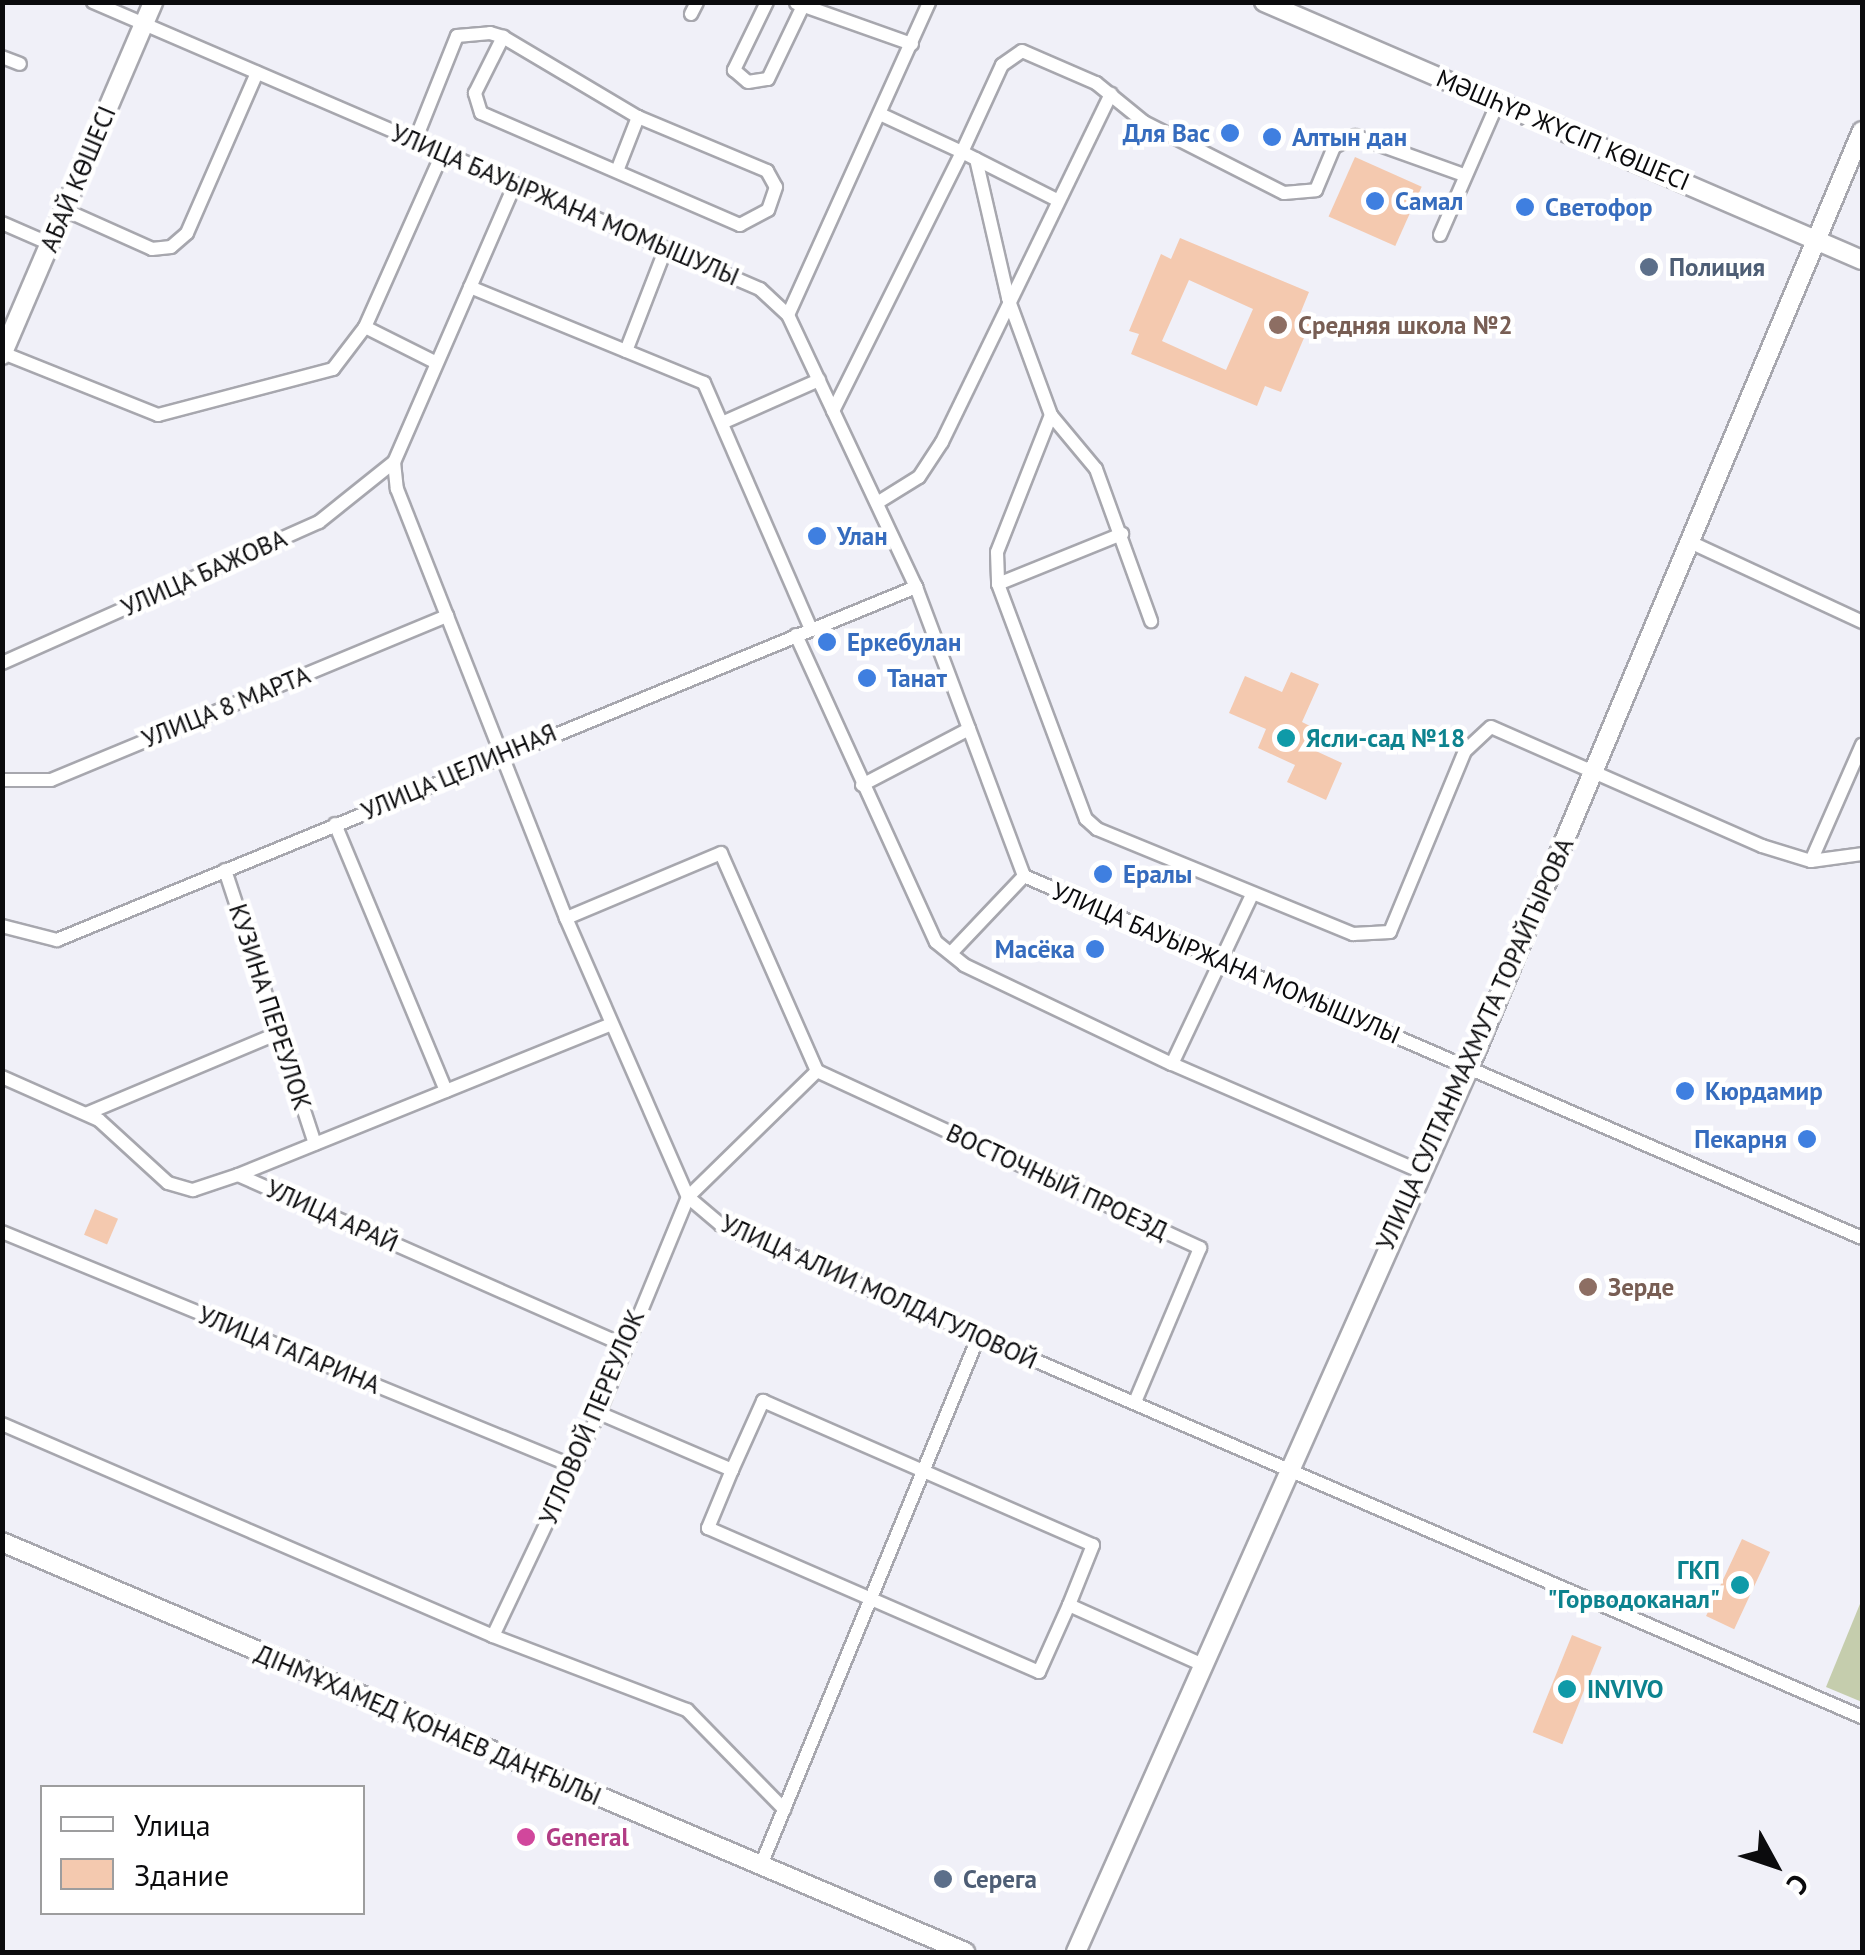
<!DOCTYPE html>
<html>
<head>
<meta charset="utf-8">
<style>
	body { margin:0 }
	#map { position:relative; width:1865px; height:1955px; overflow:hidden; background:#f0f0f8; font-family:"PT Sans",sans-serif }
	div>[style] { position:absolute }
	.green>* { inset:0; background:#c5cdad }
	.building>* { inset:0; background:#f4c9af; transform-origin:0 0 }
	.roads { filter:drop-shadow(2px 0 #a7a7ae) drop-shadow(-2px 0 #a7a7ae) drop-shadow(0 2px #a7a7ae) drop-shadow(0 -2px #a7a7ae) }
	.street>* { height:12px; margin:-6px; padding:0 6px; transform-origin:6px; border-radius:6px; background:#fff }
	.secondary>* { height:18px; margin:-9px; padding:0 9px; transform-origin:9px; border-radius:9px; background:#fff }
	.dots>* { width:28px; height:28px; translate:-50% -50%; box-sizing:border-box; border:5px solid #fff; border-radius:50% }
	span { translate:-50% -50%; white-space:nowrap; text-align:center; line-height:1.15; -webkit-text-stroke:9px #fff; paint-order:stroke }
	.street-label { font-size:25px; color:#0b0b0d }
	.shop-label { font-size:25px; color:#366cbe; font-weight:700 }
	.right { translate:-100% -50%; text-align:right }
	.left { translate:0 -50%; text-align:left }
	.service-label { font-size:25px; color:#4e5e75; font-weight:700 }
	.education-label { font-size:25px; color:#785e54; font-weight:700 }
	.culture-label { font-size:25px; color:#0d838f; font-weight:700 }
	.hotel-label { font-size:25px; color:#b23c85; font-weight:700 }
	.frame { position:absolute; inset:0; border:5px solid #0b0b0d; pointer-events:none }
	.legend { position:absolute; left:40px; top:1785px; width:325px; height:130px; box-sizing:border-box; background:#fff; border:2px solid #9d9d9e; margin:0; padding:12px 18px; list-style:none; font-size:30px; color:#0b0b0d }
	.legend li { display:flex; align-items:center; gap:20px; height:50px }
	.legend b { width:50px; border:2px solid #9d9d9e }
	.north { position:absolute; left:1725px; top:1815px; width:100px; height:100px; -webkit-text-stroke:8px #fff; paint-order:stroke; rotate:130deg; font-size:28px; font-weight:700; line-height:40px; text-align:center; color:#0b0b0d }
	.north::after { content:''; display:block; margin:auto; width:35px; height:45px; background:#0b0b0d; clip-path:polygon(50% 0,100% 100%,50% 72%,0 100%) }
</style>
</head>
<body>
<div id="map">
	<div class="green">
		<div style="clip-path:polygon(1862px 1599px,1862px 1702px,1826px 1687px)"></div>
	</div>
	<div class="building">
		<div style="left:1355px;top:157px;width:73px;height:65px;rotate:24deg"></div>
		<div style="clip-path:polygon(evenodd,1180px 238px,1309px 292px,1300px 314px,1312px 319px,1281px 392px,1265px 386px,1257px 406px,1131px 354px,1139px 334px,1129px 331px,1161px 254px,1171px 259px,1180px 238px,1189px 280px,1253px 309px,1226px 370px,1162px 341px,1189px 280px)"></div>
		<div style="clip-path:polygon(1291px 672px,1319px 684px,1302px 722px,1314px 728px,1305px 746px,1342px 763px,1326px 800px,1287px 782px,1295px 765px,1258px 748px,1266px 729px,1229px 713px,1245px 676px,1282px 692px)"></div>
		<div style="left:95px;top:1209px;width:25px;height:28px;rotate:23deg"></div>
		<div style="left:1742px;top:1539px;width:31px;height:85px;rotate:25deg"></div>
		<div style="left:1572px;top:1635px;width:32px;height:105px;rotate:22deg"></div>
	</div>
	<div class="roads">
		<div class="street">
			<div style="left:93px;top:2px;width:726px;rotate:23.28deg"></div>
			<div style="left:760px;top:289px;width:38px;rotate:43deg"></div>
			<div style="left:788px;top:315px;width:301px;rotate:64.8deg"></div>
			<div style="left:916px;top:587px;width:309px;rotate:69.5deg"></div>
			<div style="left:1024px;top:876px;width:913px;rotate:23.36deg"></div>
			<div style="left:767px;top:2px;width:76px;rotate:115.9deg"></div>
			<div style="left:734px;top:70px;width:18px;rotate:41deg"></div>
			<div style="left:748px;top:82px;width:20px;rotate:-9deg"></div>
			<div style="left:768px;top:79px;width:81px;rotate:-64.4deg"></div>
			<div style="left:796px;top:3px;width:123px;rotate:19.5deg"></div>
			<div style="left:691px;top:14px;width:13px;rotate:-63deg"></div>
			<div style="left:2px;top:57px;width:19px;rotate:21deg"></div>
			<div style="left:880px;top:114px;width:90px;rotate:24.9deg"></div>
			<div style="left:962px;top:152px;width:96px;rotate:-65.3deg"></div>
			<div style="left:1002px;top:65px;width:24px;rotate:-35deg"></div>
			<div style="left:1022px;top:51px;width:81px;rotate:23.4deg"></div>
			<div style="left:1096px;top:83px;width:62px;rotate:39.1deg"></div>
			<div style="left:1144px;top:122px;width:157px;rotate:26.9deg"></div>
			<div style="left:1284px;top:193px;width:32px;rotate:-5deg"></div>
			<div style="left:1316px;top:190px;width:47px;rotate:-67.3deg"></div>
			<div style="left:1334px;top:147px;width:24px;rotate:-28deg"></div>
			<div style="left:1355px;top:136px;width:116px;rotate:19.7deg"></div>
			<div style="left:415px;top:141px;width:113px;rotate:-68.2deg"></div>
			<div style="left:457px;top:36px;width:33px;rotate:-5deg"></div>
			<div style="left:490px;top:33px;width:14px;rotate:17deg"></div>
			<div style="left:503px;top:37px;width:157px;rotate:30.7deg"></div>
			<div style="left:638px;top:117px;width:140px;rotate:22.7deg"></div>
			<div style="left:767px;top:171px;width:18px;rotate:61deg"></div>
			<div style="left:776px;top:187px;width:24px;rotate:109deg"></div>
			<div style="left:768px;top:210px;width:32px;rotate:152deg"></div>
			<div style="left:740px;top:225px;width:282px;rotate:-156.6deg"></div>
			<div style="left:481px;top:113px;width:21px;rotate:-107deg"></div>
			<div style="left:475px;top:93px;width:63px;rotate:-63.4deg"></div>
			<div style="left:976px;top:159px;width:143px;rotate:77deg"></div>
			<div style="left:1008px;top:298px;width:125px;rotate:69.8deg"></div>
			<div style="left:1051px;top:415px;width:147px;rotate:111.5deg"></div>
			<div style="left:997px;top:552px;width:32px;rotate:88deg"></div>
			<div style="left:998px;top:584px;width:251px;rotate:69.5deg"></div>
			<div style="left:1086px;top:819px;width:15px;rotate:42deg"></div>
			<div style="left:1097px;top:829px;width:277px;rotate:22.3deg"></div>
			<div style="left:1353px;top:934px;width:37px;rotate:-3deg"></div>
			<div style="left:1390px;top:932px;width:196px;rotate:-67.5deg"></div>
			<div style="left:1465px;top:751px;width:35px;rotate:-43deg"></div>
			<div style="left:1491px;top:727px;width:296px;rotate:23.7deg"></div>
			<div style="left:1762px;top:846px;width:51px;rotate:17deg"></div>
			<div style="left:1811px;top:861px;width:51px;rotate:-7.8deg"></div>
			<div style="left:617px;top:171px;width:58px;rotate:-68.7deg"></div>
			<div style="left:515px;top:184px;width:303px;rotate:113.5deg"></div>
			<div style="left:394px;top:462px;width:27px;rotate:84deg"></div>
			<div style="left:397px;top:489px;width:461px;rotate:68.5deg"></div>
			<div style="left:566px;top:918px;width:305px;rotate:66.4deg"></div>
			<div style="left:688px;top:1197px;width:43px;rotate:40.3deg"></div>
			<div style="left:721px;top:1225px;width:1243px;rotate:23.33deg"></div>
			<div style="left:65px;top:210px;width:95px;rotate:24.1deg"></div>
			<div style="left:152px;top:249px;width:19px;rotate:-6deg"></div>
			<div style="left:171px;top:247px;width:21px;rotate:-41deg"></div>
			<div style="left:187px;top:233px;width:175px;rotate:-66.4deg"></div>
			<div style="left:2px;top:223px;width:52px;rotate:23.6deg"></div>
			<div style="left:1440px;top:235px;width:145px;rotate:-66.4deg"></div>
			<div style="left:470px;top:287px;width:253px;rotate:22.3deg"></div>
			<div style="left:704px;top:383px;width:268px;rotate:66.5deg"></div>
			<div style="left:788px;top:315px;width:343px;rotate:-65.7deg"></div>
			<div style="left:365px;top:327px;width:192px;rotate:-66deg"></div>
			<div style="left:626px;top:351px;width:110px;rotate:-68.8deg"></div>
			<div style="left:3px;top:353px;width:167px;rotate:21.8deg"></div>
			<div style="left:158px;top:415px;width:181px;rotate:-14.7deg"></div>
			<div style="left:333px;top:369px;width:53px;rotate:-52.7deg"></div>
			<div style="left:365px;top:327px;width:80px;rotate:26.6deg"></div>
			<div style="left:833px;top:411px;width:289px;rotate:-63.5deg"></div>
			<div style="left:962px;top:152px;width:106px;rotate:26.8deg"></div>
			<div style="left:1051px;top:415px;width:70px;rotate:50.2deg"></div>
			<div style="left:1096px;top:469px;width:162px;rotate:70.1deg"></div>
			<div style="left:724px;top:422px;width:104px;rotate:-23.9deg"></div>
			<div style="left:877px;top:503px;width:49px;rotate:-31.8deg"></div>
			<div style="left:919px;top:477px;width:42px;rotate:-56.7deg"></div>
			<div style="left:942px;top:442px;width:387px;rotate:-64.1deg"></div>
			<div style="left:1690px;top:542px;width:190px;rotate:24.9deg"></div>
			<div style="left:998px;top:584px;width:134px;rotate:-22deg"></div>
			<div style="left:796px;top:635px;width:337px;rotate:65.5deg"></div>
			<div style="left:936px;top:942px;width:36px;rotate:39deg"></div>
			<div style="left:964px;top:965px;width:230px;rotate:25.5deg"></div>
			<div style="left:1172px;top:1064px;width:271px;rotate:23.4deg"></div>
			<div style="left:2px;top:663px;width:347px;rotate:-24deg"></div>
			<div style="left:319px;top:522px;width:96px;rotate:-38.7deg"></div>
			<div style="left:2px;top:780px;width:49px"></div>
			<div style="left:51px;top:780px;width:429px;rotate:-22.5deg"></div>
			<div style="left:862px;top:785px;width:121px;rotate:-27.6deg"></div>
			<div style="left:335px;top:824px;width:289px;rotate:67.4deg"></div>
			<div style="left:1811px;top:861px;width:127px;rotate:-66.3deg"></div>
			<div style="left:225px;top:870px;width:288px;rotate:71.8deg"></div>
			<div style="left:2px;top:926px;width:57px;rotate:14.3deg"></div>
			<div style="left:57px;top:940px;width:929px;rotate:-22.34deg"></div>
			<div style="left:951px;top:953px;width:106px;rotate:-46.5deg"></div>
			<div style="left:1172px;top:1064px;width:187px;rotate:-64.7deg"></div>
			<div style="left:817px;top:1071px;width:422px;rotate:24.8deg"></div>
			<div style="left:1200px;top:1248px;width:167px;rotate:112.9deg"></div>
			<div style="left:2px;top:1077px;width:106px;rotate:23.9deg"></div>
			<div style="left:99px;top:1120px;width:93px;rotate:42.4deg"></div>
			<div style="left:168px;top:1183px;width:26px;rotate:16deg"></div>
			<div style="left:193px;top:1190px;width:47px;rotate:-18.4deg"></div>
			<div style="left:238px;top:1175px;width:419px;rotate:23.8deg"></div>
			<div style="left:88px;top:1113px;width:206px;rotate:-22.8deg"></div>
			<div style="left:238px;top:1175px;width:402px;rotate:-22deg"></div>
			<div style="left:2px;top:1232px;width:619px;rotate:22.3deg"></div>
			<div style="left:599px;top:1413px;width:145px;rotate:23.2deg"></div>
			<div style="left:732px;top:1470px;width:63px;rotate:112.5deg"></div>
			<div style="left:708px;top:1528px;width:361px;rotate:23.5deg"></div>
			<div style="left:1039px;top:1672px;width:73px;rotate:-65.9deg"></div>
			<div style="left:1069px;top:1605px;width:145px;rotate:24.1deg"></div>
			<div style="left:2px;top:1424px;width:535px;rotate:23.35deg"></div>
			<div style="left:493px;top:1636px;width:208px;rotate:20.9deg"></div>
			<div style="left:687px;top:1710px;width:139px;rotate:45.6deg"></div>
			<div style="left:732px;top:1470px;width:76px;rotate:-65.8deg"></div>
			<div style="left:763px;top:1401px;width:360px;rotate:23.6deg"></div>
			<div style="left:1093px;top:1545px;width:65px;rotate:111.8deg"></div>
			<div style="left:493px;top:1636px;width:247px;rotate:-64.6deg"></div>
			<div style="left:599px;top:1413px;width:234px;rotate:-67.6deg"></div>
			<div style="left:688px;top:1197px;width:180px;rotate:-44.3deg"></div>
			<div style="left:817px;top:1071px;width:238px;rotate:-113.8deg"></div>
			<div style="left:721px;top:853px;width:168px;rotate:157.2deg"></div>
			<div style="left:761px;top:1865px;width:570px;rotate:-67.62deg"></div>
		</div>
		<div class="secondary">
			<div style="left:1264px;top:2px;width:651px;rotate:23.34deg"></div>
			<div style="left:2px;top:355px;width:384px;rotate:-66.8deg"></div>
			<div style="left:2px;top:1542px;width:1047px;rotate:23.06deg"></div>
			<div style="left:1076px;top:1952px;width:967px;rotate:-66.03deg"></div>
			<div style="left:1469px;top:1068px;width:1016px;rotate:-67.25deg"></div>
		</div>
	</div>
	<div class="dots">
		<div style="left:1230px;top:133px;background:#3f7fe0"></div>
		<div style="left:1272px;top:137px;background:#3f7fe0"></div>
		<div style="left:1375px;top:201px;background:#3f7fe0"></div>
		<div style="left:1525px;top:207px;background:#3f7fe0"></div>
		<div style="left:1649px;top:267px;background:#5c6f8a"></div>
		<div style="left:1278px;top:325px;background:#8d6e63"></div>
		<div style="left:817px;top:536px;background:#3f7fe0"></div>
		<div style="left:827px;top:642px;background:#3f7fe0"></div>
		<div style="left:867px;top:678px;background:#3f7fe0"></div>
		<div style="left:1286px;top:738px;background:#0f9aa8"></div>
		<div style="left:1103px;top:874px;background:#3f7fe0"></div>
		<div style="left:1095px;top:949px;background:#3f7fe0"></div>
		<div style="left:1685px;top:1091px;background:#3f7fe0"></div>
		<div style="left:1807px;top:1139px;background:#3f7fe0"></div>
		<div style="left:1588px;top:1287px;background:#8d6e63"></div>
		<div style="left:1740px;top:1585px;background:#0f9aa8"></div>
		<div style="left:1567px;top:1689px;background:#0f9aa8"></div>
		<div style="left:526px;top:1837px;background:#d1479c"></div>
		<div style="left:943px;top:1879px;background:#5c6f8a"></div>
	</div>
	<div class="street-label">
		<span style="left:1563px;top:130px;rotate:23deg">МӘШҺҮР ЖҮСІП КӨШЕСІ</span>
		<span style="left:78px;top:179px;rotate:-67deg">АБАЙ КӨШЕСІ</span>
		<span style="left:565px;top:205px;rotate:23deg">УЛИЦА БАУЫРЖАНА МОМЫШУЛЫ</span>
		<span style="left:204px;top:573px;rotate:-24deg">УЛИЦА БАЖОВА</span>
		<span style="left:226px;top:707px;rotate:-22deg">УЛИЦА 8 МАРТА</span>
		<span style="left:459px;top:772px;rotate:-23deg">УЛИЦА ЦЕЛИННАЯ</span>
		<span style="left:1226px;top:963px;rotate:23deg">УЛИЦА БАУЫРЖАНА МОМЫШУЛЫ</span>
		<span style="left:270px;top:1007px;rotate:72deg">КУЗИНА ПЕРЕУЛОК</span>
		<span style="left:1475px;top:1044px;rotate:-66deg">УЛИЦА СУЛТАНМАХМУТА ТОРАЙГЫРОВА</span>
		<span style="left:1057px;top:1182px;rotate:25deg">ВОСТОЧНЫЙ ПРОЕЗД</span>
		<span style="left:332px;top:1216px;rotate:24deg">УЛИЦА АРАЙ</span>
		<span style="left:879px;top:1292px;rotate:24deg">УЛИЦА АЛИИ МОЛДАГУЛОВОЙ</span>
		<span style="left:289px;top:1350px;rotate:22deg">УЛИЦА ГАГАРИНА</span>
		<span style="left:592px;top:1417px;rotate:-67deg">УГЛОВОЙ ПЕРЕУЛОК</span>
		<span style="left:428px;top:1725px;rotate:23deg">ДІНМҰХАМЕД ҚОНАЕВ ДАҢҒЫЛЫ</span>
	</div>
	<div class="shop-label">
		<span class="right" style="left:1210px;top:133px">Для Вас</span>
		<span class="left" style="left:1292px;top:137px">Алтын дан</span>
		<span class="left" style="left:1395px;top:201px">Самал</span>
		<span class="left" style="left:1545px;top:207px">Светофор</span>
		<span class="left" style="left:837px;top:536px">Улан</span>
		<span class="left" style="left:847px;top:642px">Еркебулан</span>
		<span class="left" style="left:887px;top:678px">Танат</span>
		<span class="left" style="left:1123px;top:874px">Ералы</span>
		<span class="right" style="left:1075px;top:949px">Масёка</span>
		<span class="left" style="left:1705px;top:1091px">Кюрдамир</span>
		<span class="right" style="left:1787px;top:1139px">Пекарня</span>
	</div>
	<div class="service-label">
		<span class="left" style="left:1669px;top:267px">Полиция</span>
		<span class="left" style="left:963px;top:1879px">Серега</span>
	</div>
	<div class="education-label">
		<span class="left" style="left:1298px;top:325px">Средняя школа №2</span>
		<span class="left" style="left:1608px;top:1287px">Зерде</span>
	</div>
	<div class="culture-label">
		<span class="left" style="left:1306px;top:738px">Ясли-сад №18</span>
		<span class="right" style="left:1720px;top:1585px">ГКП<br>"Горводоканал"</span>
		<span class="left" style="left:1587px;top:1689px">INVIVO</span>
	</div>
	<div class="hotel-label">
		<span class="left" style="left:546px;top:1837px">General</span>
	</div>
	<div class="frame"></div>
	<ul class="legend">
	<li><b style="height:12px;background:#fff"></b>Улица</li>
	<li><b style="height:28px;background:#f4c9af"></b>Здание</li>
	</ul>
	<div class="north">С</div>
</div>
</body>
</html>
